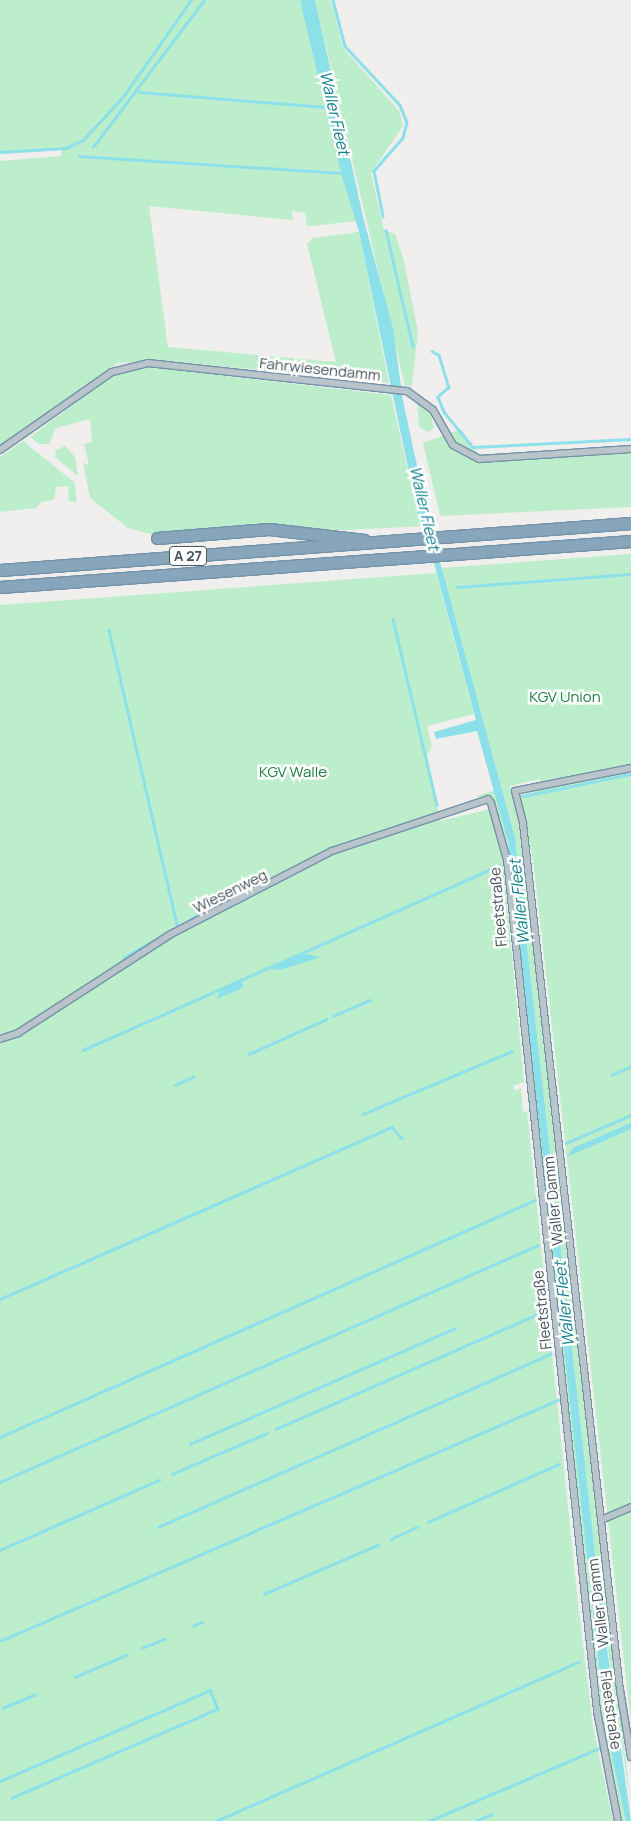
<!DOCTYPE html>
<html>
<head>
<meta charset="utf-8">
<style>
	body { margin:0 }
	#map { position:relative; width:631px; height:1821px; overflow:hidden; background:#f1eeee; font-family:Manrope,sans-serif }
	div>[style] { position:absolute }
	.green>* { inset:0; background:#bdeecb }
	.water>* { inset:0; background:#8ce0e9 }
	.stream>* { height:2.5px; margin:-1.25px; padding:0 1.25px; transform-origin:1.25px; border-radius:1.25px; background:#8ce0e9 }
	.roads { filter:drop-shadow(1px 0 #7292a8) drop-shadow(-1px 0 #7292a8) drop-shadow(0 1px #7292a8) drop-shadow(0 -1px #7292a8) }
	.street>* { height:6px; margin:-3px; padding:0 3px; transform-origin:3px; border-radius:3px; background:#bac4cb }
	.highway>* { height:11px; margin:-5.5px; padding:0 5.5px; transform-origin:5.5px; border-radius:5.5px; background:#87a6bc }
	span { translate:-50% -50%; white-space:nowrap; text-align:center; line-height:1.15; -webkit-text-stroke:5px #fff; paint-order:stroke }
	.shield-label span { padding:1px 4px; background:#fff; border:1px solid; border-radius:4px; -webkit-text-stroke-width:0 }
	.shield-label { font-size:14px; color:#47545b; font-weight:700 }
	.street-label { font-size:15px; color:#47545b }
	.park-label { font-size:15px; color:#197b3f }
	.water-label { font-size:16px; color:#10828f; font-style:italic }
</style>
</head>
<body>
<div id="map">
	<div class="green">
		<div style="clip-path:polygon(0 0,300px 0,356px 221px,312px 226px,307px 226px,305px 213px,292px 211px,293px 220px,149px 206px,168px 347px,336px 362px,307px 244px,313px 238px,359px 232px,389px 383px,170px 361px,118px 363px,0 445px,0 161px,61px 156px,62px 150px,0 154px)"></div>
		<div style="clip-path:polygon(315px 0,331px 0,343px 48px,400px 112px,403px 126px,371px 173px,384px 230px,395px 234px,404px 261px,418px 332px,412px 385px,405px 386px)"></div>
		<div style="clip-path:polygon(140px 366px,391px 395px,418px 516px,424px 526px,346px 530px,243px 527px,150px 534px,128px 528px,90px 498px,83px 463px,89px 465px,84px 444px,92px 442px,90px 419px,56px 428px,49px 444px,39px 444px,30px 437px,120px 370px)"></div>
		<div style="clip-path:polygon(417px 401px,430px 412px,434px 428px,428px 432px,419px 427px)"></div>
		<div style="clip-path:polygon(461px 429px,480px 456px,631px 445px,631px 507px,440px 516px,423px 443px)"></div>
		<div style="clip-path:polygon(23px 441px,74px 482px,77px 502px,69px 501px,68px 486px,56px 487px,54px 500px,41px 502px,36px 508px,0 512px,0 457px)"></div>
		<div style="clip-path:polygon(65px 446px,75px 457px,78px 476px,55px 457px,56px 450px)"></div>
		<div style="clip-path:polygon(631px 554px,631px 1723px,534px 868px,521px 795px,542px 789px,540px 779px,510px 786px,521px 836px,631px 1806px,600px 1598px,515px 838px,441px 568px)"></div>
		<div style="clip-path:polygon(436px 573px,474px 714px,427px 726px,432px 747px,427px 755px,440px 821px,490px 809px,503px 861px,524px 1082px,513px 1086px,515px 1091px,521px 1088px,523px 1112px,527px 1111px,578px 1603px,593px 1726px,613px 1821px,0 1821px,0 605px)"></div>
		<div style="clip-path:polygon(495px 790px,508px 841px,517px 912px,599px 1666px,626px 1821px,622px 1821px,600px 1710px,508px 860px,497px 807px,477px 796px)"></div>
	</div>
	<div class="water">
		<div style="clip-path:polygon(300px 0,315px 0,364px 221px,393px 328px,403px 401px,430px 525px,515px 838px,600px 1598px,631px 1821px,626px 1821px,613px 1761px,599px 1666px,508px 841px,477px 731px,436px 739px,434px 732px,476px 720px,424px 526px,418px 516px,359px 232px,341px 173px)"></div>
		<div style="clip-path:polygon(306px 954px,321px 957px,280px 970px,264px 968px)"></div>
		<div style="clip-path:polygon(242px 978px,243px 988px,217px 999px,221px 988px)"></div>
		<div style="clip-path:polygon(631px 1123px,631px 1129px,567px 1157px,573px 1148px)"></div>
	</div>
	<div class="stream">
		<div style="left:333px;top:0;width:48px;rotate:75.4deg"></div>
		<div style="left:345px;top:46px;width:81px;rotate:47deg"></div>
		<div style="left:400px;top:105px;width:18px;rotate:68deg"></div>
		<div style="left:407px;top:122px;width:16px;rotate:104deg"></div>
		<div style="left:403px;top:138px;width:44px;rotate:131.3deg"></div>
		<div style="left:374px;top:171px;width:46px;rotate:78.7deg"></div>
		<div style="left:139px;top:92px;width:188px;rotate:4.6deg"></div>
		<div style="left:93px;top:147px;width:184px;rotate:-52.9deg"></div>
		<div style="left:0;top:152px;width:66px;rotate:-3.5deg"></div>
		<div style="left:66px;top:148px;width:19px;rotate:-25deg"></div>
		<div style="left:83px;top:140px;width:59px;rotate:-47.1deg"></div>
		<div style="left:123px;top:97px;width:118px;rotate:-55deg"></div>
		<div style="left:79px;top:156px;width:264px;rotate:3.7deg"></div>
		<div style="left:386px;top:230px;width:120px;rotate:77deg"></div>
		<div style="left:432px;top:351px;width:8px;rotate:30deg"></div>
		<div style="left:439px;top:355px;width:34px;rotate:73deg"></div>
		<div style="left:449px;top:387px;width:15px;rotate:138deg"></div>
		<div style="left:438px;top:397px;width:16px;rotate:68deg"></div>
		<div style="left:444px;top:412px;width:45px;rotate:50.4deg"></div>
		<div style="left:473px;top:447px;width:158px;rotate:-2.9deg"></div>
		<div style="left:457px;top:587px;width:174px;rotate:-4.3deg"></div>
		<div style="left:393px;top:619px;width:191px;rotate:76.7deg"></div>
		<div style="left:109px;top:630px;width:303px;rotate:77deg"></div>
		<div style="left:523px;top:796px;width:110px;rotate:-11.5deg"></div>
		<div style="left:123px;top:958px;width:104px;rotate:-30deg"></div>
		<div style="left:333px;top:1016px;width:40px;rotate:-23.4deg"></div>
		<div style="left:83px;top:1050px;width:455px;rotate:-23.9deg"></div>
		<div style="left:249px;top:1054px;width:85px;rotate:-24.2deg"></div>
		<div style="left:612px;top:1075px;width:21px;rotate:-25deg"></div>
		<div style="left:175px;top:1085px;width:20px;rotate:-24deg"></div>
		<div style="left:363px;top:1114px;width:162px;rotate:-22.9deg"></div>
		<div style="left:566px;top:1143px;width:71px;rotate:-23.3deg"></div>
		<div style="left:0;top:1299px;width:428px;rotate:-23.7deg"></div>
		<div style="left:392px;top:1127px;width:15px;rotate:48deg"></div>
		<div style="left:276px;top:1429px;width:298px;rotate:-23.7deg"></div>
		<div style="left:0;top:1437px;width:585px;rotate:-23.89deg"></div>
		<div style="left:190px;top:1444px;width:289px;rotate:-23.6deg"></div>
		<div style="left:172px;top:1474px;width:103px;rotate:-23.3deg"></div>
		<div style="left:0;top:1482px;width:588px;rotate:-23.77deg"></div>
		<div style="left:428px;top:1522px;width:143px;rotate:-23.9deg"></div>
		<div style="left:158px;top:1527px;width:429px;rotate:-23.8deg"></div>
		<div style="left:391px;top:1539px;width:29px;rotate:-25deg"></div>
		<div style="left:0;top:1550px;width:174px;rotate:-23.8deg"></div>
		<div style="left:264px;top:1594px;width:124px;rotate:-23.3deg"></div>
		<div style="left:193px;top:1626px;width:10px;rotate:-24deg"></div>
		<div style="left:0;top:1641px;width:608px;rotate:-23.36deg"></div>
		<div style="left:142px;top:1648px;width:24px;rotate:-22deg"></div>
		<div style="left:75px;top:1677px;width:56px;rotate:-23.3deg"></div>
		<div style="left:3px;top:1708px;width:34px;rotate:-23deg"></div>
		<div style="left:0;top:1781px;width:229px;rotate:-23.4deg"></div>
		<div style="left:210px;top:1690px;width:21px;rotate:67deg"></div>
		<div style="left:218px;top:1709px;width:224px;rotate:156.6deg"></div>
		<div style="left:216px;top:1821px;width:396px;rotate:-23.7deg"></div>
		<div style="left:429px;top:1821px;width:185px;rotate:-23.2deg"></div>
		<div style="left:476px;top:1821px;width:17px;rotate:-24deg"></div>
	</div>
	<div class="roads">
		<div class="street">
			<div style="left:0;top:450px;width:136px;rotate:-34.9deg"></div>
			<div style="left:112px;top:372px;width:37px;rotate:-14deg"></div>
			<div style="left:148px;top:363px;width:261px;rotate:6.2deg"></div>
			<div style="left:407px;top:391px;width:32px;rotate:36deg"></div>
			<div style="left:433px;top:410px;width:40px;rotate:60.3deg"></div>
			<div style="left:453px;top:445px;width:30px;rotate:28deg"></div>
			<div style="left:479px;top:459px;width:152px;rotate:-3.8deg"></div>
			<div style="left:631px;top:768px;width:118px;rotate:168.8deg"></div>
			<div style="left:515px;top:791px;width:34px;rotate:76deg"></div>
			<div style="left:523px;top:824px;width:871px;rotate:83.61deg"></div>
			<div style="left:620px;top:1690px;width:68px;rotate:80.7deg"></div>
			<div style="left:0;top:1039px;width:19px;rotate:-18deg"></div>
			<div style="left:18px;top:1033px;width:182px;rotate:-32.9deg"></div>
			<div style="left:171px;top:934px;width:181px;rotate:-27.3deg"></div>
			<div style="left:332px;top:851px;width:164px;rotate:-18.4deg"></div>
			<div style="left:488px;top:799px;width:5px;rotate:53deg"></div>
			<div style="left:491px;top:803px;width:59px;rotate:74.3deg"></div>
			<div style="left:507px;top:860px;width:856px;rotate:83.96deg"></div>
			<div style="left:597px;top:1711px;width:112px;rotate:79.2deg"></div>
			<div style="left:601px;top:1520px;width:33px;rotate:-23deg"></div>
		</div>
		<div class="highway">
			<div style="left:157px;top:538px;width:112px;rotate:-4.6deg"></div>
			<div style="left:269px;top:529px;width:96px;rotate:6.6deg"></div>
			<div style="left:0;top:570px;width:633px;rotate:-4.26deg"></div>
			<div style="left:0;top:587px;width:633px;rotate:-4.17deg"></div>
		</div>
	</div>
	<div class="shield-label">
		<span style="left:188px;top:556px">A 27</span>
	</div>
	<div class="street-label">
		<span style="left:320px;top:369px;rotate:6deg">Fahrwiesendamm</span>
		<span style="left:230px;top:891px;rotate:-26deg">Wiesenweg</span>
		<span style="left:498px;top:907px;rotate:-95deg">Fleetstraße</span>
		<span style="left:553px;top:1201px;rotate:-96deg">Waller Damm</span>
		<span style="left:542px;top:1310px;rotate:-96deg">Fleetstraße</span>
		<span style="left:598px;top:1603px;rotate:-97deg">Waller Damm</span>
		<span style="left:611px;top:1710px;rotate:82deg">Fleetstraße</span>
	</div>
	<div class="park-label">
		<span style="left:565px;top:697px">KGV Union</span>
		<span style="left:293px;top:772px">KGV Walle</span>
	</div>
	<div class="water-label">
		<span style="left:335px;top:113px;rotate:77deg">Waller Fleet</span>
		<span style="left:425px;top:508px;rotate:77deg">Waller Fleet</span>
		<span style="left:519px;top:902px;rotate:-96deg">Waller Fleet</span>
		<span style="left:564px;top:1304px;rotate:-96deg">Waller Fleet</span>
	</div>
</div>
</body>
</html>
